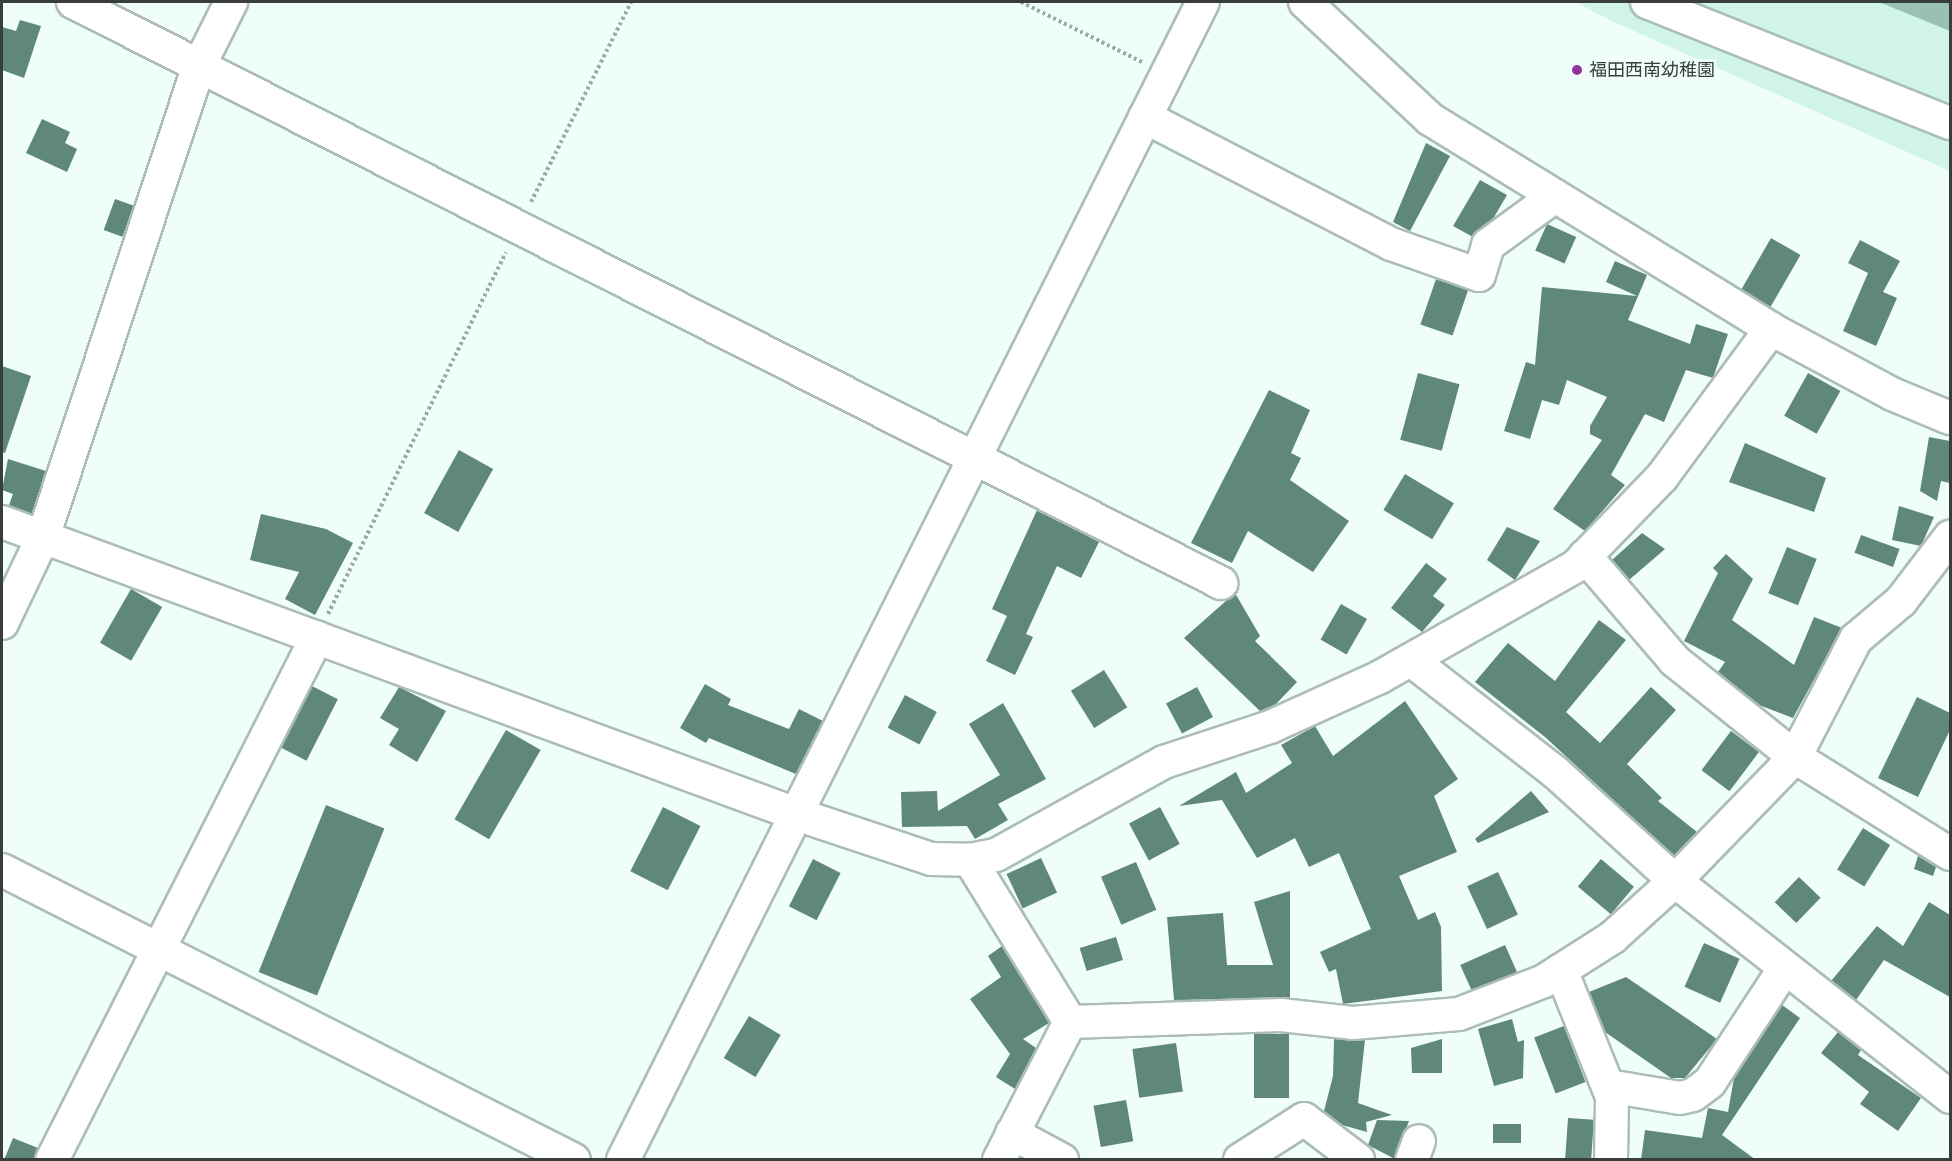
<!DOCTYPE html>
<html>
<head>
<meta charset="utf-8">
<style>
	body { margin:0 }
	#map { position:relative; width:1952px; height:1161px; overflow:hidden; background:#f0fef9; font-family:Karla,"Noto Sans JP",sans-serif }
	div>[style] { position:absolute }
	.green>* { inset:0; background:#d0f4e7 }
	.water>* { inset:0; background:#98c1b3 }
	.building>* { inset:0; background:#5f877a; transform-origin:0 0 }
	.path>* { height:4px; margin-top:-2px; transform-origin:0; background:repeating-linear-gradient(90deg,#9fa9a5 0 3px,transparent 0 6px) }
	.roads { filter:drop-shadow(2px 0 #abbdb6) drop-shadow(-2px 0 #abbdb6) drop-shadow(0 2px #abbdb6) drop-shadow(0 -2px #abbdb6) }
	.minor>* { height:32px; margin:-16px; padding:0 16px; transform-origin:16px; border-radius:16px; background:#fff }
	.dots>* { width:16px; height:16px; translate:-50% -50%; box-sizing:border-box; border:3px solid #f0fef9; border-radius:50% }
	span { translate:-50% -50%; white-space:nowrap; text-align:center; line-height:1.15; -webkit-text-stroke:6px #f0fef9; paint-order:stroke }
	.poi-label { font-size:18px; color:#373e3b }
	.left { translate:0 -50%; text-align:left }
	.frame { position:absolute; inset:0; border:3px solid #373e3b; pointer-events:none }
</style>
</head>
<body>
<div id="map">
	<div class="green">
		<div style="clip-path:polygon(1575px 2px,1950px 2px,1950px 171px,1616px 23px)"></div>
	</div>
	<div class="water">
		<div style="clip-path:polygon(1879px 2px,1950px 2px,1950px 31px)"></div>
	</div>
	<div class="building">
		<div style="clip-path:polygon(20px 20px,41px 26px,24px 78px,2px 70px,2px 27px,16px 31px)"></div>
		<div style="clip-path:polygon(42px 119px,70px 132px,65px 143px,77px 149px,67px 172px,26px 153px)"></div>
		<div style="clip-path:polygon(1426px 143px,1450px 156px,1410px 231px,1393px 222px)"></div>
		<div style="clip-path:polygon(1480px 180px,1507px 195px,1493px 219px,1473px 237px,1453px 226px)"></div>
		<div style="left:115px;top:199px;width:20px;height:33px;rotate:20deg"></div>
		<div style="left:1547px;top:224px;width:32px;height:29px;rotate:24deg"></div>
		<div style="left:1771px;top:238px;width:34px;height:60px;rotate:30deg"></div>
		<div style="clip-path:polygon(1860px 240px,1900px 261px,1883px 292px,1897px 298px,1876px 346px,1843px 331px,1868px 273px,1848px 263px)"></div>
		<div style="clip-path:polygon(1615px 261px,1647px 275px,1628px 320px,1690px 344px,1696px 324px,1728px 334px,1713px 378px,1686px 370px,1664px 422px,1645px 414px,1611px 475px,1625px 485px,1585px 531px,1553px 509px,1602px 440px,1590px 434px,1590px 426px,1607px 397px,1567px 380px,1559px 405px,1542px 400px,1530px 439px,1504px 431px,1526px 362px,1535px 365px,1542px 287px,1637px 296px,1606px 282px)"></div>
		<div style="left:1436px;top:279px;width:34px;height:48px;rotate:19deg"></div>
		<div style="clip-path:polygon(2px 366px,31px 376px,5px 453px,2px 452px)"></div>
		<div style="left:1418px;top:373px;width:43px;height:69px;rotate:15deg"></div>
		<div style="left:1808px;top:373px;width:37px;height:49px;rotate:29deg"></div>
		<div style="clip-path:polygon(1269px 390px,1310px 410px,1291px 453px,1301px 458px,1290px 480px,1349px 521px,1313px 572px,1248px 531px,1232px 563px,1191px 543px)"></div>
		<div style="clip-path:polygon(1929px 437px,1950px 441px,1950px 483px,1941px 481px,1937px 501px,1920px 491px)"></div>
		<div style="clip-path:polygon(1745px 443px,1826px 478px,1814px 512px,1729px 482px)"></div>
		<div style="left:459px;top:450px;width:39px;height:72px;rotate:29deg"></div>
		<div style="clip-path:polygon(8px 459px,46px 471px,32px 514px,9px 505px,13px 494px,2px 490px)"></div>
		<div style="left:1405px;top:474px;width:57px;height:42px;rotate:31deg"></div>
		<div style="clip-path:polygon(1899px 506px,1934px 517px,1921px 546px,1892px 540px)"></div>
		<div style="clip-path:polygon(1037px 510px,1099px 542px,1081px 578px,1057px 566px,1026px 634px,1033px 637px,1015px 675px,986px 661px,1007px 616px,992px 609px)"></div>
		<div style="clip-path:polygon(261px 514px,326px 529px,353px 543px,315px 615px,285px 599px,299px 572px,250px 560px)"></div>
		<div style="clip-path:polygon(1507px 527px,1540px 541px,1515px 580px,1487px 560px)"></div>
		<div style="clip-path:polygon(1642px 533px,1665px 549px,1629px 580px,1612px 560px)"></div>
		<div style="left:1861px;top:535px;width:41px;height:19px;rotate:20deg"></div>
		<div style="left:1787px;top:547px;width:32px;height:50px;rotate:22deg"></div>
		<div style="clip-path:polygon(1726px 554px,1753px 579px,1732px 620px,1794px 665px,1814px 617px,1842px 628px,1793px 718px,1759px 705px,1718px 672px,1725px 662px,1684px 641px,1718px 573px,1713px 568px)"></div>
		<div style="clip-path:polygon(1426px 563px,1447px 579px,1433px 596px,1445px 605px,1422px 632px,1391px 608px)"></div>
		<div style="left:131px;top:589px;width:36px;height:62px;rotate:30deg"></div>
		<div style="clip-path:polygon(1235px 593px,1260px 636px,1255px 641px,1297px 682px,1276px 704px,1260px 711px,1184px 638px)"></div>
		<div style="left:1341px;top:604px;width:30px;height:41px;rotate:30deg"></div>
		<div style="clip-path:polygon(1599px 620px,1626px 640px,1566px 712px,1600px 743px,1651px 687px,1676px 710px,1627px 764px,1662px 798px,1658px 801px,1697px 832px,1674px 856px,1545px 737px,1475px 682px,1508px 643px,1555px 681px)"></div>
		<div style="left:1104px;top:670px;width:44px;height:39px;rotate:58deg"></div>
		<div style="clip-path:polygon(705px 684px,731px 699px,728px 705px,789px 729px,799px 709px,823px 721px,796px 774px,709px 738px,706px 743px,680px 728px)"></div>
		<div style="left:312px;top:686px;width:29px;height:69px;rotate:27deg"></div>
		<div style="clip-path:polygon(399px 687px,446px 711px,417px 762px,389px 745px,399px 729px,380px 718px)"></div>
		<div style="left:1197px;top:687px;width:34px;height:35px;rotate:62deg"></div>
		<div style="left:905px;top:695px;width:36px;height:37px;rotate:28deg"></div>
		<div style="clip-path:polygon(1917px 697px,1950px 713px,1950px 730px,1918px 797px,1878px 778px)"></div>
		<div style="clip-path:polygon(1405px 701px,1458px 779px,1434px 796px,1457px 852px,1399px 876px,1418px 920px,1435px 912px,1441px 927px,1442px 991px,1343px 1004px,1336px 969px,1329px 972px,1320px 952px,1371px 929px,1339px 853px,1309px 867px,1295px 838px,1257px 858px,1222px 800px,1179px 806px,1236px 772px,1246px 793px,1292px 763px,1281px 745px,1315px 726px,1333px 756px)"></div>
		<div style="clip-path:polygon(1003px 703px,1046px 779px,998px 804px,1008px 820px,975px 839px,967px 826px,902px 827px,901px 792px,937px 791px,938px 811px,1000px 775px,969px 724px)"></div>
		<div style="left:506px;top:730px;width:40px;height:103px;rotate:30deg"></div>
		<div style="left:1731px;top:731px;width:35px;height:49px;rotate:37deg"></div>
		<div style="clip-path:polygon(1531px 791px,1549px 812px,1478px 843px,1475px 839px)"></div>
		<div style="left:326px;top:805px;width:63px;height:180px;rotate:22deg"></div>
		<div style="left:663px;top:807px;width:42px;height:72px;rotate:27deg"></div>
		<div style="left:1160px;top:807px;width:42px;height:35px;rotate:62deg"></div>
		<div style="left:1863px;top:828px;width:32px;height:49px;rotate:32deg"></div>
		<div style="clip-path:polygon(1918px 856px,1936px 867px,1933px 876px,1914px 869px)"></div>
		<div style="left:1041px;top:858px;width:38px;height:38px;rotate:65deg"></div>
		<div style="left:813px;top:859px;width:31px;height:53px;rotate:27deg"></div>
		<div style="left:1601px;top:859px;width:43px;height:36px;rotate:40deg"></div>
		<div style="left:1136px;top:862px;width:52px;height:38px;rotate:67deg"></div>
		<div style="left:1498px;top:872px;width:47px;height:34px;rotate:65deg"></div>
		<div style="left:1799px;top:877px;width:30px;height:35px;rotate:44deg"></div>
		<div style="clip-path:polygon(1290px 891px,1290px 998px,1174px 1000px,1167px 917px,1223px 913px,1227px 965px,1273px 965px,1254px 902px)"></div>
		<div style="clip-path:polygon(1929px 902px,1950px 915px,1950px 997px,1884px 960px,1856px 1000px,1831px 981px,1877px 926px,1903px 946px)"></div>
		<div style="left:1116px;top:937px;width:24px;height:38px;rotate:73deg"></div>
		<div style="left:1704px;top:943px;width:39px;height:48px;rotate:24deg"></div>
		<div style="left:1505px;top:945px;width:30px;height:49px;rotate:66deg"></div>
		<div style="clip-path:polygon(1002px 946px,1049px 1023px,1023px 1039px,1036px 1048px,1015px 1089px,996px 1077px,1010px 1054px,970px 999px,1001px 977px,988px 956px)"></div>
		<div style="clip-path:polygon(1626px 977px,1717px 1039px,1685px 1078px,1671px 1078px,1605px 1032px,1589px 992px)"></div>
		<div style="clip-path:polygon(1782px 1005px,1800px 1018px,1722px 1135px,1756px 1160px,1641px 1160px,1645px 1130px,1702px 1138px,1708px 1108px,1728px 1112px,1734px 1078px)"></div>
		<div style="left:749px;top:1016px;width:37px;height:49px;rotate:31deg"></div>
		<div style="clip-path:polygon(1512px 1019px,1518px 1042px,1524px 1040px,1523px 1078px,1494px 1086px,1478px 1029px)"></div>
		<div style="left:1564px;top:1026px;width:60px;height:32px;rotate:69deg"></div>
		<div style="clip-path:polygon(1838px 1032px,1861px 1050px,1858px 1055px,1921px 1098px,1898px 1131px,1860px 1104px,1869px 1092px,1821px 1053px)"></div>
		<div style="left:1254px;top:1034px;width:35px;height:64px"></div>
		<div style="clip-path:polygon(1334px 1039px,1365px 1040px,1358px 1103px,1392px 1115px,1366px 1122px,1367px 1132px,1342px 1125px,1324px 1111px,1333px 1076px)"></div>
		<div style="clip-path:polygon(1442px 1039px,1442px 1073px,1412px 1073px,1411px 1048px)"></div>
		<div style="left:1176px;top:1043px;width:49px;height:44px;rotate:82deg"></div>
		<div style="left:1126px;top:1100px;width:42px;height:33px;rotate:80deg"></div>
		<div style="left:1568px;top:1118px;width:26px;height:42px;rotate:4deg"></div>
		<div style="clip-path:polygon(1377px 1120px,1409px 1121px,1395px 1159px,1368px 1145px)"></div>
		<div style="left:1493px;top:1124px;width:28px;height:19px"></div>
		<div style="clip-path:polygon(13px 1138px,38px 1148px,34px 1160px,4px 1160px)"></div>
	</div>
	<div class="path">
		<div style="left:1021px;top:2px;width:137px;rotate:26.4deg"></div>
		<div style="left:531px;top:202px;width:224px;rotate:-63.4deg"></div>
		<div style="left:328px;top:614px;width:403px;rotate:-63.8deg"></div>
	</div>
	<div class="roads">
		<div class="minor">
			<div style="left:73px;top:2px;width:1287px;rotate:26.84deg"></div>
			<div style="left:1305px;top:2px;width:171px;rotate:43.1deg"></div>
			<div style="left:1430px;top:119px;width:400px;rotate:31.6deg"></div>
			<div style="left:1771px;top:329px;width:137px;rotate:28.2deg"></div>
			<div style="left:1892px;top:394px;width:63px;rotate:22.5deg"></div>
			<div style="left:1647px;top:2px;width:326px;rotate:21.8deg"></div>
			<div style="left:1145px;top:117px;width:277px;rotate:27.3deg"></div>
			<div style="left:1391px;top:244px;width:93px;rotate:19.4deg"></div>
			<div style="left:1479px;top:275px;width:31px;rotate:-73deg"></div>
			<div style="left:1488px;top:245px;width:83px;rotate:-36.2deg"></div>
			<div style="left:2px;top:522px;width:846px;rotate:20.19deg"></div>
			<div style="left:796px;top:814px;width:142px;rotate:18.4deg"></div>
			<div style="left:931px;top:859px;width:39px;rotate:1deg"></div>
			<div style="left:970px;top:860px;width:26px;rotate:-11deg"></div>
			<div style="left:996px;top:855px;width:192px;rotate:-29deg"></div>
			<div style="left:1164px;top:762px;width:112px;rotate:-18.3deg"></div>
			<div style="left:1270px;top:727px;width:121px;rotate:-24.4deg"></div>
			<div style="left:1380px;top:677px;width:225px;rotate:-29.5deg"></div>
			<div style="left:1576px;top:566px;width:124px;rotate:-46deg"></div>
			<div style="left:1662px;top:477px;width:184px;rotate:-53.6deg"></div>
			<div style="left:1585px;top:556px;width:138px;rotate:49.4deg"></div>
			<div style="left:1675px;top:661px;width:154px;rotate:38.7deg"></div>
			<div style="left:1795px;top:757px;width:183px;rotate:32deg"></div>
			<div style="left:2px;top:623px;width:95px;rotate:-64.5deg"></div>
			<div style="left:43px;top:537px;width:496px;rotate:-71.7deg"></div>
			<div style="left:199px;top:66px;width:72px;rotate:-63.4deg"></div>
			<div style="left:1411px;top:660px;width:182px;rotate:37.9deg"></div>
			<div style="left:1555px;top:772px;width:162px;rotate:42.2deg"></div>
			<div style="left:1675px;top:881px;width:350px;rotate:38.1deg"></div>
			<div style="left:970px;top:860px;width:190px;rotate:58.3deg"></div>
			<div style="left:1070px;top:1022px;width:211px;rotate:-1.9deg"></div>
			<div style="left:1281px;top:1015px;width:72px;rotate:6.3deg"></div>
			<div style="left:1353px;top:1023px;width:106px;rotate:-4.9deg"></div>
			<div style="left:1459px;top:1014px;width:91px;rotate:-21.2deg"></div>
			<div style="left:1544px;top:981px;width:82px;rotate:-32.5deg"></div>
			<div style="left:1613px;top:937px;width:84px;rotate:-42.1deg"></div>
			<div style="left:1675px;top:881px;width:173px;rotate:-45.9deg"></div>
			<div style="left:1795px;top:757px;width:133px;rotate:-62.7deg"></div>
			<div style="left:1856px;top:639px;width:59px;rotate:-40.2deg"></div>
			<div style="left:1901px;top:601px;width:81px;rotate:-52.6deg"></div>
			<div style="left:2px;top:870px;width:641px;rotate:26.88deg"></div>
			<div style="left:1561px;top:970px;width:137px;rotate:68.1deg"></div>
			<div style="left:1612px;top:1097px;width:63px;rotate:90.9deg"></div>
			<div style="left:1608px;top:1086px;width:73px;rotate:9.5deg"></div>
			<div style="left:1680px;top:1098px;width:13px;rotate:-13deg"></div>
			<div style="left:1693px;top:1095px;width:21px;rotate:-37deg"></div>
			<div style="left:1710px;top:1082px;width:136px;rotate:-56.7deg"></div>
			<div style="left:1012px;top:1133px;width:57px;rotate:28.4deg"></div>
			<div style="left:52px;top:1160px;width:586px;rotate:-63.13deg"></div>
			<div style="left:623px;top:1160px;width:1295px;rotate:-63.4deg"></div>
			<div style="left:999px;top:1160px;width:155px;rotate:-62.8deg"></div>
			<div style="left:1240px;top:1160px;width:76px;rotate:-32.6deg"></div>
			<div style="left:1304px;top:1119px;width:68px;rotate:37.2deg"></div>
			<div style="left:1412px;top:1160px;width:20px;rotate:-70deg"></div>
		</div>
	</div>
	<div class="dots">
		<div style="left:1577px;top:70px;background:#9035a0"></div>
	</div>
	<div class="poi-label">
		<span class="left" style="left:1589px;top:70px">福田西南幼稚園</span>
	</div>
	<div class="frame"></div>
</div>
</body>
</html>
